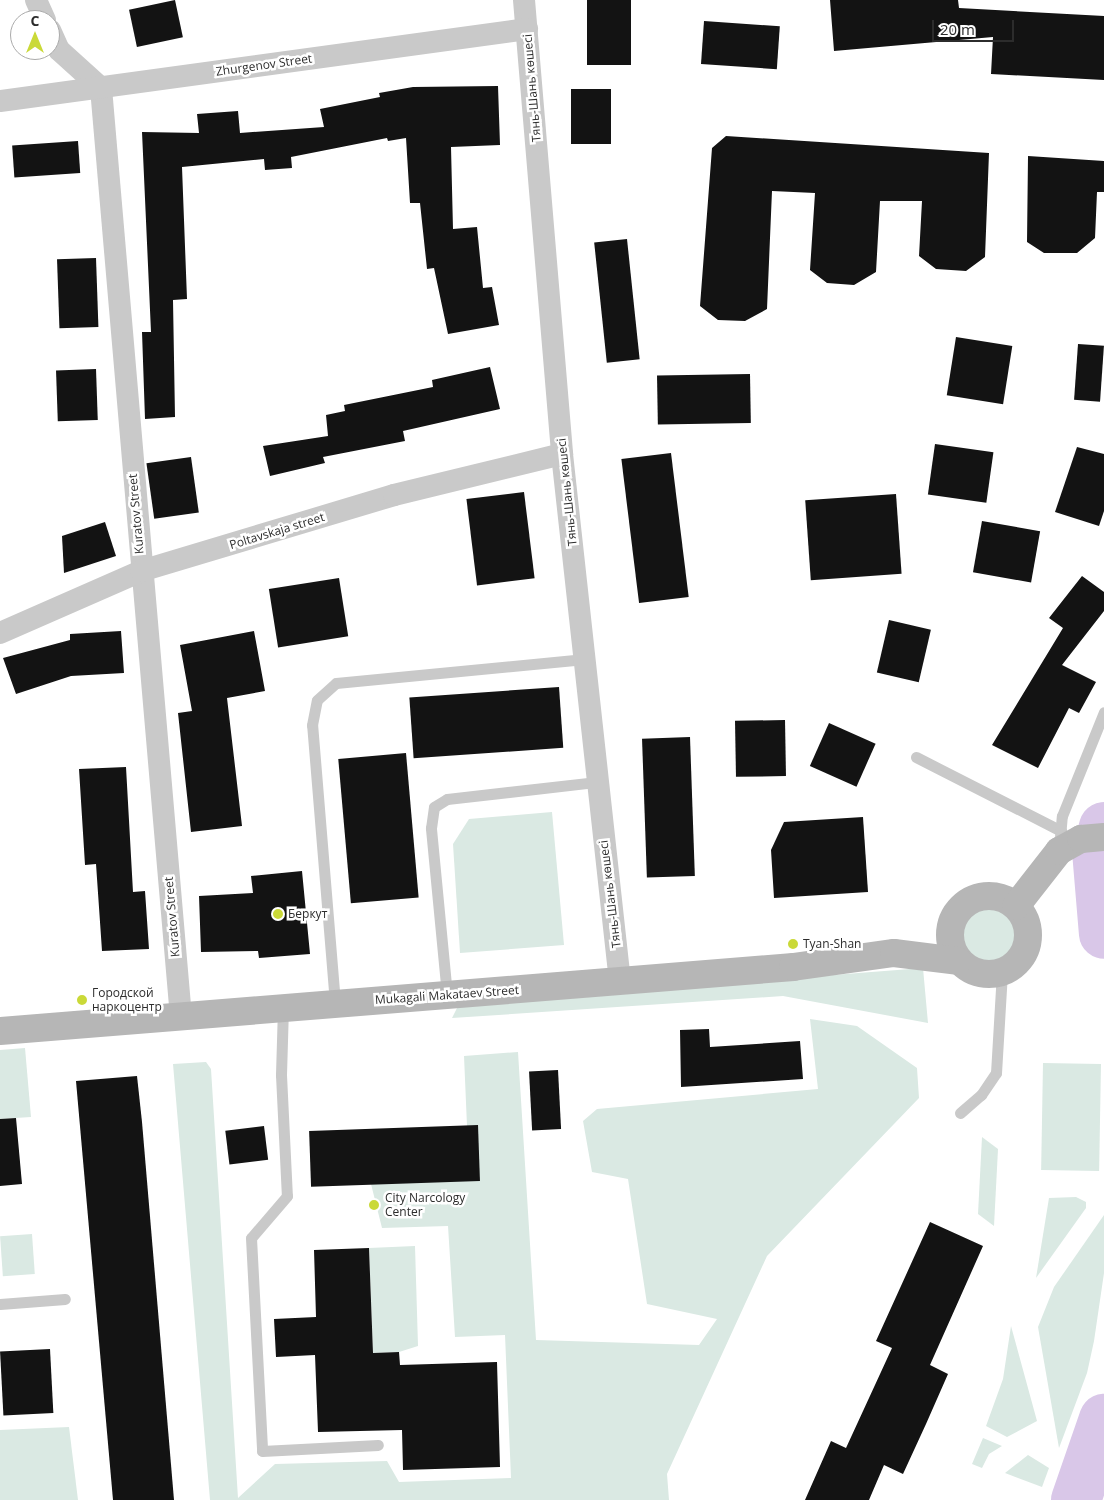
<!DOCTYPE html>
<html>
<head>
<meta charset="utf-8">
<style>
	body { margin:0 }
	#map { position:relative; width:1104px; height:1500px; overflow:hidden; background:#fff; font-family:"Open Sans",sans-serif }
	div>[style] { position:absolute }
	.green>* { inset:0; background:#dae9e3; transform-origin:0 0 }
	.round { border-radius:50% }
	.river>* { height:50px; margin:-25px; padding:0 25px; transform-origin:25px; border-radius:25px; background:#d9c7e8 }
	.building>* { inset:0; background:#131313; transform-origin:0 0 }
	.lane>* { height:11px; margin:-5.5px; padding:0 5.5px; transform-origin:5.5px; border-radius:5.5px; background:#c9c9c9 }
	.street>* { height:22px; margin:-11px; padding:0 11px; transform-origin:11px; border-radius:11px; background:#c9c9c9 }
	.secondary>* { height:28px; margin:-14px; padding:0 14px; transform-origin:14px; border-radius:14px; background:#b6b6b6 }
	.secondary>.ring { margin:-14px; padding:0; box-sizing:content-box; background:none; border:28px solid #b6b6b6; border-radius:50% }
	.dots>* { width:14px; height:14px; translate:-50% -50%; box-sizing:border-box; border:2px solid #fff; border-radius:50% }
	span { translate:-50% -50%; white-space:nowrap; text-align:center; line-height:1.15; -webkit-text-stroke:5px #fff; paint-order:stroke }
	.street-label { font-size:12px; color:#2c2c2c }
	.poi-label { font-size:12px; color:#2c2c2c }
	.left { translate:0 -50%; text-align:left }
	.north { position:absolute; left:10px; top:10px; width:50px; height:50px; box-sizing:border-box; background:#fff; border:1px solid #ababab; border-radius:50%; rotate:0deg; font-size:14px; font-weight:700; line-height:20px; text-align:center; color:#2c2c2c }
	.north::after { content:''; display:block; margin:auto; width:18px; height:22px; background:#cad938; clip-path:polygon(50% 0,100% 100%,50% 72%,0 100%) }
	.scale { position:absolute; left:932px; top:20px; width:82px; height:22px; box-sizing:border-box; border:2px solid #2c2c2c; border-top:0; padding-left:6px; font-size:15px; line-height:18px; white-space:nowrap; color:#2c2c2c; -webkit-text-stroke:4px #fff; paint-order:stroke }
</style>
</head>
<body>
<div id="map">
	<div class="green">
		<div style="clip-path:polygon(552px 812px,564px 945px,460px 953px,453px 844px,469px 819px)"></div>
		<div class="round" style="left:962px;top:904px;width:60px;height:60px"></div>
		<div style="clip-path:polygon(923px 968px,928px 1023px,783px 996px,452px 1018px,459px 1004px)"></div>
		<div style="clip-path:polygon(810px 1019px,857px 1026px,917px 1068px,919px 1098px,767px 1256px,667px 1474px,669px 1500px,210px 1500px,173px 1064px,206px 1062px,211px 1069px,238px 1498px,275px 1464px,387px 1461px,399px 1482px,511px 1478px,505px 1335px,455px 1337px,448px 1226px,382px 1228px,370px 1180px,467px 1126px,464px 1056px,518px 1052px,536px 1340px,699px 1345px,717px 1319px,647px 1304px,628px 1179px,592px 1172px,583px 1121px,597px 1109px,818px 1089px)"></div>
		<div style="clip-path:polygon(25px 1048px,31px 1117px,0 1119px,0 1050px)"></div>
		<div style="left:1043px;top:1063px;width:58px;height:107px;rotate:1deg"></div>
		<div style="clip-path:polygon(982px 1137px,998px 1149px,994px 1226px,978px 1214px)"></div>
		<div style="clip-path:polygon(1076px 1197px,1086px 1202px,1086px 1208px,1036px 1278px,1049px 1198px)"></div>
		<div style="clip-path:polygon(1104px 1215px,1104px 1273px,1094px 1341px,1087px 1373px,1059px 1448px,1038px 1327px,1054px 1287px)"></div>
		<div style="left:32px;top:1234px;width:40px;height:32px;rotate:86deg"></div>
		<div style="clip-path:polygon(415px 1246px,418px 1346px,399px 1352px,373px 1353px,369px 1248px)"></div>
		<div style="clip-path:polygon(1011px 1326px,1037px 1421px,1007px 1437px,986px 1426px,1003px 1379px)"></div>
		<div style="clip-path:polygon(69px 1427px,78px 1500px,0 1500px,0 1430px)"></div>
		<div style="clip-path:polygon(983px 1438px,1002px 1446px,989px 1454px,982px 1468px,972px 1464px)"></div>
		<div style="clip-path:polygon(1028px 1455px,1049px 1468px,1042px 1487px,1005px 1473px)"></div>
	</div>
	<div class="river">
		<div style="left:1104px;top:827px;width:25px;rotate:106deg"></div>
		<div style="left:1097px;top:851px;width:83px;rotate:85.2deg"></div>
		<div style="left:1076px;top:1500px;width:86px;rotate:-70.9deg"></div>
	</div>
	<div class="building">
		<div style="left:175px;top:0;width:38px;height:47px;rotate:78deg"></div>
		<div style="left:587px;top:0;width:44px;height:65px"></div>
		<div style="clip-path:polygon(830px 0,958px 0,959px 8px,1104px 16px,1104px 80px,991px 74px,993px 37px,834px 51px)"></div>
		<div style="left:704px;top:21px;width:76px;height:43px;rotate:4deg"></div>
		<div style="clip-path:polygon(498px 86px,500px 145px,451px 147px,453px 229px,477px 227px,483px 288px,492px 287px,499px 325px,448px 334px,434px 268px,427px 269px,420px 203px,410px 203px,406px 138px,388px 141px,387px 138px,291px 157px,292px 168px,265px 170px,264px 159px,182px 167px,187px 299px,173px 300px,175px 417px,145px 419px,142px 332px,151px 332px,142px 132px,199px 133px,197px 114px,238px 111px,240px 133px,324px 127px,320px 109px,380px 97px,379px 93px,413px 87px)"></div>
		<div style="left:571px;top:89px;width:40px;height:55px"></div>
		<div style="clip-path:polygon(726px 136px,989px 153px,985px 257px,966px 271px,936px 269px,919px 256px,922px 201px,880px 201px,876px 272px,854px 285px,827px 283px,810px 270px,815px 193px,772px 191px,767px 309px,745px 321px,718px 320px,700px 306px,712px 148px)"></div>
		<div style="left:78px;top:141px;width:32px;height:66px;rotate:86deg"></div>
		<div style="clip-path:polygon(1028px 156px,1104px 161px,1104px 192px,1097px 192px,1095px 238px,1077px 253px,1044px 253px,1027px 242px)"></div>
		<div style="left:627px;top:239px;width:121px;height:33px;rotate:84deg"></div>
		<div style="left:96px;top:258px;width:69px;height:39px;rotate:88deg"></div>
		<div style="left:956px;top:337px;width:57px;height:59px;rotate:9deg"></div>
		<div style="left:1078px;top:344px;width:26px;height:56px;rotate:4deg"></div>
		<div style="clip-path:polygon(490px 367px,500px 409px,403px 431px,405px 441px,323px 457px,325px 463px,270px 476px,263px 446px,328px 436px,326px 415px,345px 411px,344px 405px,433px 387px,432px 380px)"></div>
		<div style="left:96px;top:369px;width:51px;height:40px;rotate:88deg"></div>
		<div style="left:750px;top:374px;width:49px;height:93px;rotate:89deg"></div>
		<div style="left:935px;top:444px;width:59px;height:51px;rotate:8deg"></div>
		<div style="clip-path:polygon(1077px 447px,1104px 454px,1104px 511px,1099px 526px,1055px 512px)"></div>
		<div style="left:671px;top:453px;width:145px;height:50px;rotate:83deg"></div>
		<div style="left:191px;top:457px;width:56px;height:45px;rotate:82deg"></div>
		<div style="left:524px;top:492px;width:87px;height:58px;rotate:83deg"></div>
		<div style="left:896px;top:494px;width:80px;height:91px;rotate:86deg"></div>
		<div style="left:982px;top:521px;width:59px;height:52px;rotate:10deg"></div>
		<div style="clip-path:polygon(105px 522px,116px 556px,64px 573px,62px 536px)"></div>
		<div style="clip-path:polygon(1082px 576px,1104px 592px,1104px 611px,1062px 665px,1096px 682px,1079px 713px,1069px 708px,1038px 768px,992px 745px,1063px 628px,1049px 618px)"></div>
		<div style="left:339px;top:578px;width:59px;height:71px;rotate:81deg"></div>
		<div style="left:889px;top:620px;width:43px;height:54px;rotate:13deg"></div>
		<div style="clip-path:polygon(121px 631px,124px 673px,71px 676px,16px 694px,3px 658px,70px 640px,70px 634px)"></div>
		<div style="clip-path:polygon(254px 631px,265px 691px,227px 698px,242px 826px,191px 832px,178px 713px,192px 711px,180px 645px)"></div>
		<div style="left:559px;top:687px;width:61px;height:150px;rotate:86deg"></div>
		<div style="left:785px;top:720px;width:56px;height:50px;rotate:89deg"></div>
		<div style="left:829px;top:723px;width:51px;height:47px;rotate:24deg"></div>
		<div style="left:690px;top:737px;width:139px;height:48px;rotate:88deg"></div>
		<div style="left:406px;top:753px;width:145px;height:68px;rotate:85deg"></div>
		<div style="clip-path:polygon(126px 767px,133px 892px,145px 891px,149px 949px,102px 951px,96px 864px,85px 865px,79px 769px)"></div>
		<div style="clip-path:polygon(863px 817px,868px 892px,774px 898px,771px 850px,784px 822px)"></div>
		<div style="clip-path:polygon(302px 871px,310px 954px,259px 958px,258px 951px,201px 952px,199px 896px,253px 893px,251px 876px)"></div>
		<div style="clip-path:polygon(709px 1029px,710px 1047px,800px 1041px,803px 1079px,681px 1087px,680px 1030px)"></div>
		<div style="left:558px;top:1070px;width:59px;height:29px;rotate:87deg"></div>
		<div style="clip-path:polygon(137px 1076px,142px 1122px,174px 1500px,113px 1500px,76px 1081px)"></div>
		<div style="clip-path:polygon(16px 1118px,22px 1184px,0 1186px,0 1119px)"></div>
		<div style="left:478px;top:1125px;width:56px;height:169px;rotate:88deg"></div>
		<div style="left:264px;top:1126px;width:34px;height:39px;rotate:83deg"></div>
		<div style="clip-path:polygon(930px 1222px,983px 1246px,930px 1365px,948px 1374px,926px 1424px,903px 1474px,884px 1465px,869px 1500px,805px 1500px,831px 1441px,846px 1448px,892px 1348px,876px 1341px)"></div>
		<div style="clip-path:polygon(369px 1248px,373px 1353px,399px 1352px,400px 1365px,497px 1362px,500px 1467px,403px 1470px,402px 1430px,318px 1432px,315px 1355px,276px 1357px,274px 1319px,316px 1317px,314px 1250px)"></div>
		<div style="left:50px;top:1349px;width:64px;height:50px;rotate:87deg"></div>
	</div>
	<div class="lane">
		<div style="left:916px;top:757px;width:163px;rotate:27deg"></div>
		<div style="left:1060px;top:837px;width:21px;rotate:-85deg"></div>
		<div style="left:1062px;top:816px;width:112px;rotate:-68deg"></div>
		<div style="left:447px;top:995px;width:168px;rotate:-95.5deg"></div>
		<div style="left:431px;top:828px;width:21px;rotate:-82deg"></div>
		<div style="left:434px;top:807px;width:15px;rotate:-32deg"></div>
		<div style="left:447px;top:799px;width:151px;rotate:-6.5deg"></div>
		<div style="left:335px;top:1003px;width:279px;rotate:-94.7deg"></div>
		<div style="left:312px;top:725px;width:25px;rotate:-79deg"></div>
		<div style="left:317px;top:700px;width:25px;rotate:-42deg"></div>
		<div style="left:336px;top:683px;width:250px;rotate:-5.5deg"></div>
		<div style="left:283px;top:1007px;width:68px;rotate:91.7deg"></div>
		<div style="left:281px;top:1075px;width:121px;rotate:87.2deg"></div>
		<div style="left:287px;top:1196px;width:55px;rotate:130.6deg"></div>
		<div style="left:251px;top:1238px;width:213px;rotate:87deg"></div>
		<div style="left:262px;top:1451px;width:116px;rotate:-3deg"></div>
		<div style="left:960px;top:1113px;width:28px;rotate:-41deg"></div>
		<div style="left:981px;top:1095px;width:27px;rotate:-56deg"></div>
		<div style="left:996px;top:1073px;width:100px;rotate:-86.6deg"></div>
		<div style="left:0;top:1304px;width:65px;rotate:-4.4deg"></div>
	</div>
	<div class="street">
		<div style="left:36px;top:0;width:22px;rotate:66deg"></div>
		<div style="left:524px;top:0;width:456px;rotate:85.2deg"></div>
		<div style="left:562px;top:454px;width:531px;rotate:83.73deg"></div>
		<div style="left:50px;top:30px;width:22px;rotate:66deg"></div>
		<div style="left:59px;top:50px;width:57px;rotate:42.1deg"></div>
		<div style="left:101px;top:88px;width:932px;rotate:85.08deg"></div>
		<div style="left:0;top:101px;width:532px;rotate:-7.78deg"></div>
		<div style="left:0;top:633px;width:154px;rotate:-23.7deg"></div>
		<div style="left:141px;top:571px;width:264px;rotate:-16.7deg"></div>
		<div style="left:394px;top:495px;width:173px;rotate:-13.7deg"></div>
	</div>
	<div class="secondary">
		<div class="ring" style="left:950px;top:896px;width:50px;height:50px"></div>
		<div style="left:1016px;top:906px;width:70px;rotate:-52deg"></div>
		<div style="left:1059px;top:851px;width:25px;rotate:-29deg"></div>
		<div style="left:1081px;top:839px;width:23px;rotate:-5deg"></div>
		<div style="left:0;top:1031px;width:796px;rotate:-4.61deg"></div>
		<div style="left:793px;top:967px;width:102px;rotate:-7.9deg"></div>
		<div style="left:894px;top:953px;width:64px;rotate:7.1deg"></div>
	</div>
	<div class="dots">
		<div style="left:278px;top:914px;background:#cad938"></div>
		<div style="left:793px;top:944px;background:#cad938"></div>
		<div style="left:82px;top:1000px;background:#cad938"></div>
		<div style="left:374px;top:1205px;background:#cad938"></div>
	</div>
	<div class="street-label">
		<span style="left:264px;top:65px;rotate:-8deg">Zhurgenov Street</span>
		<span style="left:532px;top:88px;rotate:-95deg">Тянь-Шань көшесі</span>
		<span style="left:567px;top:492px;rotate:-96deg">Тянь-Шань көшесі</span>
		<span style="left:136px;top:514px;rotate:-95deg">Kuratov Street</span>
		<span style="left:277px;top:531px;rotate:-17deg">Poltavskaja street</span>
		<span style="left:610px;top:894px;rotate:-97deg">Тянь-Шань көшесі</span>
		<span style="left:172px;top:917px;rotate:-95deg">Kuratov Street</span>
		<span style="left:447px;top:995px;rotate:-4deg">Mukagali Makataev Street</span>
	</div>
	<div class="poi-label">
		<span class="left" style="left:288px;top:914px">Беркут</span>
		<span class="left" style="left:803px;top:944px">Tyan-Shan</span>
		<span class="left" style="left:92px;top:1000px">Городской<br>наркоцентр</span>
		<span class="left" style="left:385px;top:1205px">City Narcology<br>Center</span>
	</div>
	<div class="north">С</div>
	<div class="scale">20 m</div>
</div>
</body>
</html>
